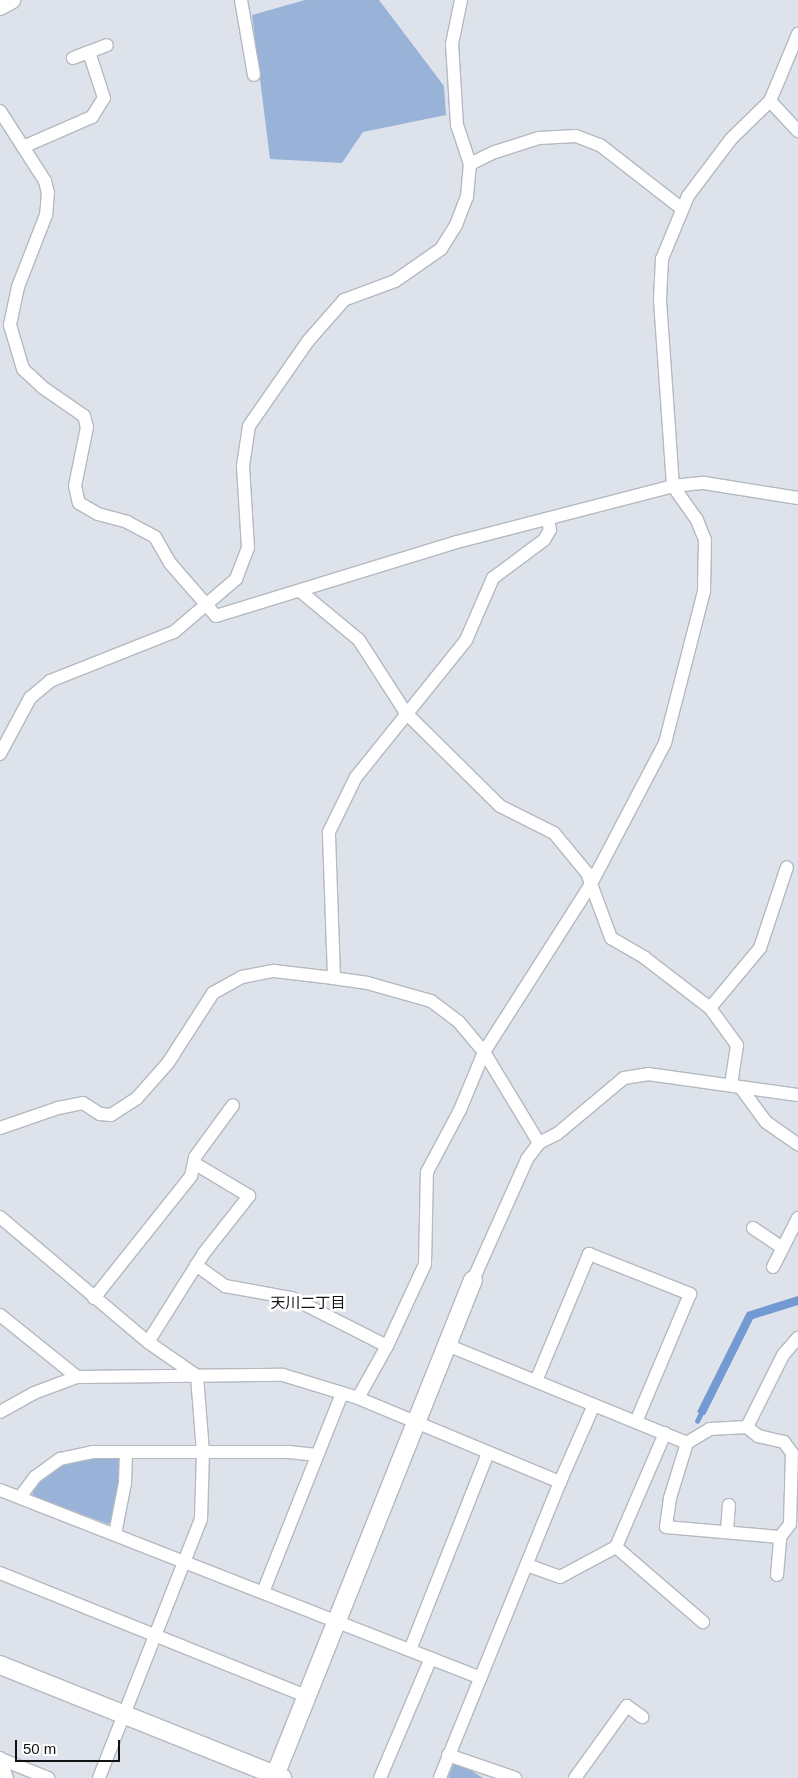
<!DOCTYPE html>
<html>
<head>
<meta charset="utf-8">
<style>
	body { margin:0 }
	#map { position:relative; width:798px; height:1778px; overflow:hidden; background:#dee3eb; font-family:Arial,"Noto Sans JP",sans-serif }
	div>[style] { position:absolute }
	.green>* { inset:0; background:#99b3d8 }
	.water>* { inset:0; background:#7299d1 }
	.stream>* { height:4.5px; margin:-2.25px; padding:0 2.25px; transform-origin:2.25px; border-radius:2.25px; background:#7299d1 }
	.roads { filter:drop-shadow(1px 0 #b4b9c0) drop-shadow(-1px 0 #b4b9c0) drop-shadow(0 1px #b4b9c0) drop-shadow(0 -1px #b4b9c0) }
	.street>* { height:12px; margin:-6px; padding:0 6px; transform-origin:6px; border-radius:6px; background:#fff }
	.secondary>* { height:18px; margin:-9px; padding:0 9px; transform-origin:9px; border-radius:9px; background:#fff }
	span { translate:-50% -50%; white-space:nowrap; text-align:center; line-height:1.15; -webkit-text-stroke:5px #fff; paint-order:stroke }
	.neighbourhood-label { font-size:15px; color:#101214 }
	.scale { position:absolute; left:15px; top:1740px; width:105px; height:22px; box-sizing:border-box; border:2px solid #101214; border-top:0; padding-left:6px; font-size:15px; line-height:18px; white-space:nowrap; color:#101214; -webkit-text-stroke:4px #fff; paint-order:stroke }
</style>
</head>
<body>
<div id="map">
	<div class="green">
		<div style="clip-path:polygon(305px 0,379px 0,444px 86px,446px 115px,363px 132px,342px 163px,270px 159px,252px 15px)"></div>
		<div style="clip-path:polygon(106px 1455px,121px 1460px,115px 1520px,108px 1524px,33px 1496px,32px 1489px,61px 1464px)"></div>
		<div style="clip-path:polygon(455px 1760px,483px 1778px,448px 1778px)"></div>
	</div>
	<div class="water">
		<div style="clip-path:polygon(798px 1296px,798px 1305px,753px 1319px,705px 1415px,697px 1412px,747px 1312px)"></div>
	</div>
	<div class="stream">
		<div style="left:697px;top:1421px;width:13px;rotate:-63deg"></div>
	</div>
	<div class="roads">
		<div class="street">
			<div style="left:241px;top:0;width:76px;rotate:80.2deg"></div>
			<div style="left:73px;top:58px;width:17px;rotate:-21deg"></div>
			<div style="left:770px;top:101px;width:41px;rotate:47deg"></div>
			<div style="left:0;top:111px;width:83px;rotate:57.3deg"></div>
			<div style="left:45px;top:181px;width:12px;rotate:76deg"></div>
			<div style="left:48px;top:193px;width:22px;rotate:95deg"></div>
			<div style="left:46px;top:215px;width:77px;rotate:111.3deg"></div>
			<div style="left:18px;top:287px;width:39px;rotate:102deg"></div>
			<div style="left:10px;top:325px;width:46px;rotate:73.5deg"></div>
			<div style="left:23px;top:369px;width:26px;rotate:43deg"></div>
			<div style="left:42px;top:387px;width:51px;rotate:34.6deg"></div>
			<div style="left:84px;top:416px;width:11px;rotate:75deg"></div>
			<div style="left:87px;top:427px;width:60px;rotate:101.5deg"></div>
			<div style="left:75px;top:486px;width:17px;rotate:77deg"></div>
			<div style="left:79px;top:503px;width:22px;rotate:30deg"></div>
			<div style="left:98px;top:514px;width:30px;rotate:15deg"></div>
			<div style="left:127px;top:522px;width:32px;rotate:28deg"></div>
			<div style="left:155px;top:537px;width:30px;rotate:60deg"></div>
			<div style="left:170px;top:563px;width:70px;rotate:49deg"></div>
			<div style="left:216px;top:616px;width:252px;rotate:-17.1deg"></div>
			<div style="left:457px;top:542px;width:223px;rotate:-14.5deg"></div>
			<div style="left:673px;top:486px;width:31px;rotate:-6deg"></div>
			<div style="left:704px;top:483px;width:95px;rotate:9.1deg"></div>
			<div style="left:23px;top:147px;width:75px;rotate:-23.5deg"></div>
			<div style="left:92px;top:117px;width:22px;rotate:-58deg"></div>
			<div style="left:104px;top:98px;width:48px;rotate:-108.1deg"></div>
			<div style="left:89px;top:52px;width:19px;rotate:-21deg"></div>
			<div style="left:470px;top:164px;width:28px;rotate:-26deg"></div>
			<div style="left:495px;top:152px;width:46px;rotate:-17.7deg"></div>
			<div style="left:539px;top:138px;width:37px;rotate:-3deg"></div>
			<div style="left:576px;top:136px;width:26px;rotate:21deg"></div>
			<div style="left:600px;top:145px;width:103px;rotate:37.9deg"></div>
			<div style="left:300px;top:591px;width:77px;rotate:39.7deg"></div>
			<div style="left:359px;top:640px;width:87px;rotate:57.2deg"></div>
			<div style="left:406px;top:713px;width:132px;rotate:44.7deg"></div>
			<div style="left:500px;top:806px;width:60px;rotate:26.6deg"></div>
			<div style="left:554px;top:833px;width:52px;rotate:50.5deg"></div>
			<div style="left:587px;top:873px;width:69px;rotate:69.7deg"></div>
			<div style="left:611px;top:938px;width:39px;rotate:30deg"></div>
			<div style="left:645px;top:958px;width:82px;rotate:37.6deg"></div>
			<div style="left:710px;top:1008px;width:46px;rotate:53.9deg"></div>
			<div style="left:737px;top:1045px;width:40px;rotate:98.5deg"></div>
			<div style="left:0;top:754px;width:64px;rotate:-61.8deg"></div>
			<div style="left:30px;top:698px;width:26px;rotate:-40deg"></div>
			<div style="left:50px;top:681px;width:133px;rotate:-21.6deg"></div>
			<div style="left:174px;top:632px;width:82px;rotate:-40.5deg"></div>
			<div style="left:236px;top:579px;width:33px;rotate:-69deg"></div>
			<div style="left:248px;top:548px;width:82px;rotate:-93.5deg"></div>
			<div style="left:243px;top:466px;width:40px;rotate:-81.5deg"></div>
			<div style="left:249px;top:426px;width:103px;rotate:-55.2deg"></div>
			<div style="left:308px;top:341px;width:55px;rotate:-48.7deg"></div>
			<div style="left:344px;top:300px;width:54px;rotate:-20.4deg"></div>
			<div style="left:395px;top:281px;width:56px;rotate:-34.8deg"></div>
			<div style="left:441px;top:249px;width:28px;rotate:-58deg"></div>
			<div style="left:456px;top:225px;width:30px;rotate:-69deg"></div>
			<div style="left:467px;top:197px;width:33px;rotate:-85deg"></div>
			<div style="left:470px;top:164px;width:41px;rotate:-108.4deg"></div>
			<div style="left:457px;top:125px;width:81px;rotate:-93.5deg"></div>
			<div style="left:452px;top:44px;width:45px;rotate:-78.4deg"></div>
			<div style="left:710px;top:1008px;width:78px;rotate:-50.2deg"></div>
			<div style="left:760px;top:948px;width:85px;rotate:-71.6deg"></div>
			<div style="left:741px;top:1088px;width:42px;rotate:53.7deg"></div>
			<div style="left:766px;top:1122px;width:39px;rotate:35deg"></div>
			<div style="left:0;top:1128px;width:61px;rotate:-19deg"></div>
			<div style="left:58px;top:1108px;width:25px;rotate:-11deg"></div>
			<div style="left:83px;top:1103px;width:20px;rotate:33deg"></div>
			<div style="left:100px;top:1114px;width:11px;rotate:5deg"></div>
			<div style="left:111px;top:1115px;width:31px;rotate:-33deg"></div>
			<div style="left:137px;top:1098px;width:47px;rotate:-48.5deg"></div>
			<div style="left:168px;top:1063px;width:83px;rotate:-57.3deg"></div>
			<div style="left:213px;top:993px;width:33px;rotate:-29deg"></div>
			<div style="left:242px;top:977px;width:33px;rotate:-11deg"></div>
			<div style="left:274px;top:971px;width:60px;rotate:6.7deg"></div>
			<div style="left:539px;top:1143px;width:106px;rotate:-121.1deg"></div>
			<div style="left:484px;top:1052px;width:199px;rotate:-57.5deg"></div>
			<div style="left:591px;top:884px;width:159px;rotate:-62.3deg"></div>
			<div style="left:665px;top:743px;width:157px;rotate:-75.6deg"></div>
			<div style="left:704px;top:591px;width:51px;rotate:-88.9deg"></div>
			<div style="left:705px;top:540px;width:22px;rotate:-112deg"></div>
			<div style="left:697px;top:520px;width:42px;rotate:-125.2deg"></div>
			<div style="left:673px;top:486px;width:186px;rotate:-94deg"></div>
			<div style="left:660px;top:300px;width:41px;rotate:-87.2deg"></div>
			<div style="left:662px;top:259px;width:68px;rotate:-67.6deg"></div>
			<div style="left:688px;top:196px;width:71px;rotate:-53deg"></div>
			<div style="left:731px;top:139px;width:54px;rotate:-44.3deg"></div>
			<div style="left:770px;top:101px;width:73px;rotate:-67.3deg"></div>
			<div style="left:0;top:1217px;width:194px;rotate:40.2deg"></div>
			<div style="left:148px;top:1342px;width:60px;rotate:34.8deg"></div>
			<div style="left:197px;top:1376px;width:76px;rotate:85.5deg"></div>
			<div style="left:203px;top:1452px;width:67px;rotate:91.7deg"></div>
			<div style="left:201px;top:1519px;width:278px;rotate:111.5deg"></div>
			<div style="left:753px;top:1228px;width:36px;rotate:34deg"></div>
			<div style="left:196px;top:1265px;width:36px;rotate:36deg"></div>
			<div style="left:225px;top:1286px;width:68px;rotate:10.2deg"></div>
			<div style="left:292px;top:1298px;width:106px;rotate:26.8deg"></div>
			<div style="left:773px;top:1267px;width:55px;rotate:-63deg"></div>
			<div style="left:473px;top:1280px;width:133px;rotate:-65.9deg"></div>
			<div style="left:527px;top:1159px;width:20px;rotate:-53deg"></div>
			<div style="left:539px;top:1143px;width:20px;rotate:-27deg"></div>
			<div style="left:557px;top:1134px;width:87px;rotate:-39.9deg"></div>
			<div style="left:624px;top:1078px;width:24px;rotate:-9deg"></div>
			<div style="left:648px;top:1074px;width:151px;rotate:8deg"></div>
			<div style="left:94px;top:1298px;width:156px;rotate:-51.5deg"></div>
			<div style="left:191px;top:1176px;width:19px;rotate:-78deg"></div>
			<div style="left:195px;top:1157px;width:64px;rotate:-53.8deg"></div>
			<div style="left:0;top:1315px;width:99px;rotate:38.8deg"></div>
			<div style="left:148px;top:1342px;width:105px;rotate:-57.8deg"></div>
			<div style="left:204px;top:1253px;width:73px;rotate:-51.7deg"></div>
			<div style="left:249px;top:1196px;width:64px;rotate:-149deg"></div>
			<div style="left:447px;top:1345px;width:259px;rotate:22.2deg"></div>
			<div style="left:536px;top:1381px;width:138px;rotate:-67.3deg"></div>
			<div style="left:589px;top:1254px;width:109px;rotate:21.6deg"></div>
			<div style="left:690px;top:1294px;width:139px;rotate:112.9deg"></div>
			<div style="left:358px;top:1398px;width:60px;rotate:-60.9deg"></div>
			<div style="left:387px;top:1346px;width:90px;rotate:-65.1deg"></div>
			<div style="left:425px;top:1264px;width:92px;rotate:-88.8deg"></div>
			<div style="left:427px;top:1172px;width:70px;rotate:-62deg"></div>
			<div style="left:460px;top:1110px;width:63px;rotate:-67.5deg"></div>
			<div style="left:484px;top:1052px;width:39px;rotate:-130deg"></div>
			<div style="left:459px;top:1022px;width:35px;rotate:-143deg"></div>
			<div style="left:431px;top:1001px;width:66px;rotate:-164.1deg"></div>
			<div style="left:368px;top:983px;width:34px;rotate:-172deg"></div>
			<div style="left:334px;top:978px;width:146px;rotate:-92deg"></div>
			<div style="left:329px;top:832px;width:61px;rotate:-63.9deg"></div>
			<div style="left:356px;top:777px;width:176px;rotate:-51.2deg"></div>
			<div style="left:466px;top:640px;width:68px;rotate:-66.5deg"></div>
			<div style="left:493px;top:578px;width:64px;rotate:-36.7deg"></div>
			<div style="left:544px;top:540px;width:12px;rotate:-59deg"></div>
			<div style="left:550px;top:530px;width:10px;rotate:-101deg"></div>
			<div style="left:0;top:1412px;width:39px;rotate:-29deg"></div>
			<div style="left:34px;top:1393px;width:46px;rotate:-20.4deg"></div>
			<div style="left:77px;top:1377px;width:206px;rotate:-0.6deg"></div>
			<div style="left:283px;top:1375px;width:78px;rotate:17deg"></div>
			<div style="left:358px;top:1398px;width:219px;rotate:22.6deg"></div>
			<div style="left:560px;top:1482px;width:319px;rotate:112.1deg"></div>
			<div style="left:747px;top:1427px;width:80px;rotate:-63.4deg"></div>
			<div style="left:783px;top:1355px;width:23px;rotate:-49deg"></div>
			<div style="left:560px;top:1482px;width:84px;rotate:-66.2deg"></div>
			<div style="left:0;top:1490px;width:516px;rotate:21.35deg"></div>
			<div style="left:20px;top:1497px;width:25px;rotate:-53deg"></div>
			<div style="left:35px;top:1477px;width:31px;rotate:-36deg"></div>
			<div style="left:60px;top:1459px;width:33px;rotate:-12deg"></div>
			<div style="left:92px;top:1452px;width:197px"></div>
			<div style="left:289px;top:1452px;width:28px;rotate:6deg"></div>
			<div style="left:727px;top:1532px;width:27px;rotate:-86deg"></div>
			<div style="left:115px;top:1534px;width:52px;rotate:-78.9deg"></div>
			<div style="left:125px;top:1483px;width:31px;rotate:-88deg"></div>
			<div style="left:616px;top:1547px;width:115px;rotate:40.8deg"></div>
			<div style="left:527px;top:1565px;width:35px;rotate:20deg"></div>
			<div style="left:560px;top:1577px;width:64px;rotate:-28.2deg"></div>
			<div style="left:616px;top:1547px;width:124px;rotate:-66.7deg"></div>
			<div style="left:0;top:1573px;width:332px;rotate:21.9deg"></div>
			<div style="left:777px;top:1575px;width:38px;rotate:-85deg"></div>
			<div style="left:780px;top:1537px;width:16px;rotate:-52deg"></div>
			<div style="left:790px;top:1524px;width:71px;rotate:-88.4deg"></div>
			<div style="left:792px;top:1453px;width:14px;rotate:-126deg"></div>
			<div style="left:784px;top:1442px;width:27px;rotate:-167deg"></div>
			<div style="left:758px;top:1436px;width:14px;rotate:-141deg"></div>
			<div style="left:747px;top:1427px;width:37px;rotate:177deg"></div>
			<div style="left:710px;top:1429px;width:27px;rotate:149deg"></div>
			<div style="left:687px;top:1443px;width:58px;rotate:107.2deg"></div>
			<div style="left:670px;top:1498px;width:29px;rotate:98deg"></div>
			<div style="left:666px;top:1527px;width:114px;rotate:5deg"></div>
			<div style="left:263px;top:1592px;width:214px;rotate:-68.3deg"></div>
			<div style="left:410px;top:1650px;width:212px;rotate:-68.4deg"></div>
			<div style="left:448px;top:1755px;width:71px;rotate:18.9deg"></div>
			<div style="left:0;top:1758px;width:21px;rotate:71deg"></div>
			<div style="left:1px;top:1759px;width:51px;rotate:22deg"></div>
			<div style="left:380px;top:1778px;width:130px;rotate:-67deg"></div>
			<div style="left:575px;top:1778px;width:89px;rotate:-54.2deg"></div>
			<div style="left:627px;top:1706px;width:19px;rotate:36deg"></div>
		</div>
		<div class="secondary">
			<div style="left:0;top:6px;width:13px;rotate:-29deg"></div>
			<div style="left:0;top:1665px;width:304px;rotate:21.8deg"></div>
			<div style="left:274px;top:1778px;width:536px;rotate:-68.22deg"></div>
		</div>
	</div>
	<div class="neighbourhood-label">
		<span style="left:308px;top:1303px">天川二丁目</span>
	</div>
	<div class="scale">50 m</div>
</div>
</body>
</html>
